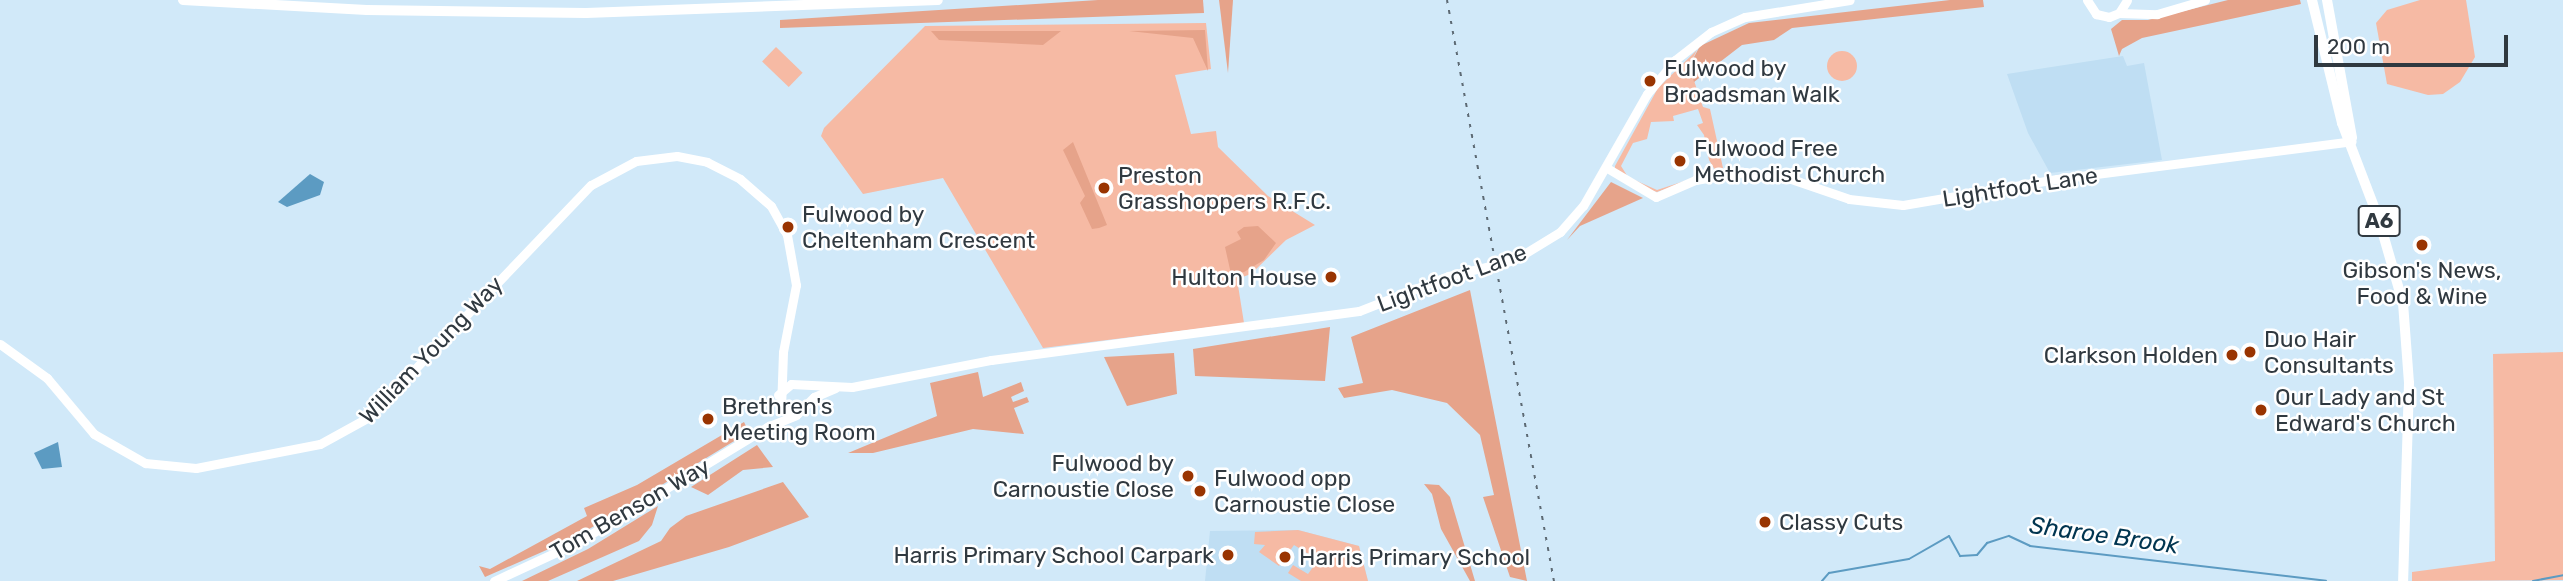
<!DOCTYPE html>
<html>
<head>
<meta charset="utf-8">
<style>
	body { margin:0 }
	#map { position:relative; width:2563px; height:581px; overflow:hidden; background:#d1e9f9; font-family:Rubik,sans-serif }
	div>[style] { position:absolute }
	.built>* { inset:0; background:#bfdef3 }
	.green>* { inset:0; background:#f6baa4; transform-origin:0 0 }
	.round { border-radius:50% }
	.forest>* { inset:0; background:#e6a38a }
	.water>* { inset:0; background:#5c9bc2 }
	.stream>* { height:2px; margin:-1px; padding:0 1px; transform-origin:1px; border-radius:1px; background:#5c9bc2 }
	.secondary>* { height:9px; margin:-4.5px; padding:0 4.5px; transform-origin:4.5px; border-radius:4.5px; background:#fff }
	.highway>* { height:10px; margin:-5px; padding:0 5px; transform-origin:5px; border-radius:5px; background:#fff }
	.rail>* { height:2px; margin-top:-1px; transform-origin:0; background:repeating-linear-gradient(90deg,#5d6a74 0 3.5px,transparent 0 10.5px) }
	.dots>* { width:19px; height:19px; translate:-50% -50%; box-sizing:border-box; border:4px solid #fff; border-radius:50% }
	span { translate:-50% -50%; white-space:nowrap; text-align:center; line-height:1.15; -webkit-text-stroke:5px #fff; paint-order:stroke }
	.shield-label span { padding:2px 5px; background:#fff; border:2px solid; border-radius:5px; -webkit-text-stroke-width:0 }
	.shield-label { font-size:21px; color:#303940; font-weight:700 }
	.poi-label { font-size:23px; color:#303940 }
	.left { translate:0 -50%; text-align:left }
	.right { translate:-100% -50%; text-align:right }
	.street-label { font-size:23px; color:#303940 }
	.water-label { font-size:24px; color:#003550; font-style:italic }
	.scale { position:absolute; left:2314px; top:35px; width:194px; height:32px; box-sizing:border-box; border:4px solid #303940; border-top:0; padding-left:9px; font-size:21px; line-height:24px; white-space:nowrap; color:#303940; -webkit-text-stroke:5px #fff; paint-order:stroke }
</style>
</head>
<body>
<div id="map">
	<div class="built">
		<div style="clip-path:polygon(2123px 56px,2127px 66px,2144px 63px,2162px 160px,2050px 173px,2028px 133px,2007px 74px)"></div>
		<div style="clip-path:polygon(1298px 530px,1359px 546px,1368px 581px,1205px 581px,1210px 531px)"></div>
	</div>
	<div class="green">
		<div style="clip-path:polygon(2420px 0,2466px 0,2475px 57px,2460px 82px,2443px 94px,2428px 95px,2387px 84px,2376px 23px,2387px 10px)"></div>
		<div style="clip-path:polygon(1206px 23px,1211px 69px,1175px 75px,1191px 134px,1216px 131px,1218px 147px,1268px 196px,1315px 225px,1286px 240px,1251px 274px,1237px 279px,1244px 323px,1043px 348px,943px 178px,863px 194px,821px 136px,824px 128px,925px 26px)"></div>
		<div style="left:776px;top:47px;width:37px;height:20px;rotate:44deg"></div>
		<div style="clip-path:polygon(1697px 50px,1689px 66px,1703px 107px,1710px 109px,1723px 168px,1715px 170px,1709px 160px,1704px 135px,1697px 125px,1703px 123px,1698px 109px,1673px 116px,1674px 121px,1651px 122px,1647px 139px,1633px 143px,1621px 166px,1628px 177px,1657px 190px,1709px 173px,1657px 192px,1643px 188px,1615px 169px,1615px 166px,1658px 88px)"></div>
		<div class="round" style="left:1827px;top:51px;width:30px;height:30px"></div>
		<div style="clip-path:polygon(2563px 352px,2563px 580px,2412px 581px,2412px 572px,2495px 561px,2493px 354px)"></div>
		<div style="clip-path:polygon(1298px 530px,1359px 546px,1368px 581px,1301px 581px,1288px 573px,1293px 565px,1308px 574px,1318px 560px,1294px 545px,1279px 566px,1259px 552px,1265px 545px,1254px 544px,1255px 532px)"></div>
	</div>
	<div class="forest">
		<div style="clip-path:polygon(1098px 0,1203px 0,1204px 13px,780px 28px,780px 20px)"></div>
		<div style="clip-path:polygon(1219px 0,1233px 0,1228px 73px)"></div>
		<div style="clip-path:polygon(1950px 0,1983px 0,1984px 7px,1792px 28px,1774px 40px,1742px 45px,1694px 82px,1689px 66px,1700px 46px,1749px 23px)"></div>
		<div style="clip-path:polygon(2228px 0,2300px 0,2301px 4px,2142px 38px,2122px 49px,2119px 56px,2111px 29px,2122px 20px,2148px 20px)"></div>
		<div style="clip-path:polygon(1205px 30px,1208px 71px,1193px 38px,1129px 31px)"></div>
		<div style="clip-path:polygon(931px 31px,1061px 31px,1043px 45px,939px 40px)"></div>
		<div style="clip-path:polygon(1073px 142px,1107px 225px,1099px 228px,1092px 229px,1080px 203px,1085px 196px,1063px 150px)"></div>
		<div style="clip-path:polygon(1611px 182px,1643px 198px,1580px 226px,1567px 240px)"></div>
		<div style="clip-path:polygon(1258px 226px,1276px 243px,1264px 260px,1244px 272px,1231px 274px,1225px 247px,1241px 239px,1237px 232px,1244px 227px)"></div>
		<div style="clip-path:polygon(1470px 290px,1527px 581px,1510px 577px,1483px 497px,1494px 495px,1480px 435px,1447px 403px,1392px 390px,1344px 398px,1338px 388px,1363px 383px,1351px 337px)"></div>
		<div style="clip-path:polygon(1330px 327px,1325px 381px,1195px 376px,1193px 349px)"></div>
		<div style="clip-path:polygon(1174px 353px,1177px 394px,1127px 406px,1104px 357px)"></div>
		<div style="clip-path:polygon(978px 372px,983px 397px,1021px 382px,1024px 391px,1011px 397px,1013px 402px,1027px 397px,1029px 402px,1014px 408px,1024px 434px,973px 429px,873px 453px,848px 453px,937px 416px,930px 383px)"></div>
		<div style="clip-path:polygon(744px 422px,749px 432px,576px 537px,485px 577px,479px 566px,490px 569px,587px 516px,584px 508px,637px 485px)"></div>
		<div style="clip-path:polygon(757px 445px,773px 467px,743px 470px,708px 495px,691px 487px)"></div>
		<div style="clip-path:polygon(783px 482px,809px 517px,729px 547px,613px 581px,577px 581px,661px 541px,670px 528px,686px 516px)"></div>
		<div style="clip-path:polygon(1424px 484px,1439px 485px,1450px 497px,1475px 581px,1470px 581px,1441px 529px,1432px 494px)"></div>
		<div style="clip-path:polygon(658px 506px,652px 525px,639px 541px,548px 581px,522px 581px,588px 549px)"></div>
	</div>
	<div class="water">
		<div style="clip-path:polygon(310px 174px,324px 182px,320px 195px,287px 207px,278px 202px)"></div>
		<div style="clip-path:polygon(58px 442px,62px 467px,42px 469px,34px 453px)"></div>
	</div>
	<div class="stream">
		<div style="left:1822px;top:581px;width:11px;rotate:-49deg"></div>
		<div style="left:1829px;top:573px;width:81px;rotate:-9.9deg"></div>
		<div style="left:1909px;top:559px;width:46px;rotate:-29.9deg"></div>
		<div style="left:1949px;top:536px;width:23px;rotate:61deg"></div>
		<div style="left:1960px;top:556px;width:17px;rotate:-3deg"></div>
		<div style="left:1977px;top:555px;width:16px;rotate:-50deg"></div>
		<div style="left:1987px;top:543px;width:23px;rotate:-18deg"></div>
		<div style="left:2009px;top:536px;width:23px;rotate:25deg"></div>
		<div style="left:2030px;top:546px;width:298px;rotate:6.7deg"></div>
		<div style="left:2533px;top:581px;width:31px;rotate:-11deg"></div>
	</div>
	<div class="secondary">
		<div style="left:2087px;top:0;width:17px;rotate:57deg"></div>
		<div style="left:2096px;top:14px;width:13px;rotate:13deg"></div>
		<div style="left:2109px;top:17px;width:11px;rotate:-22deg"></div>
		<div style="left:2119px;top:13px;width:15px;rotate:-58deg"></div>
		<div style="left:2119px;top:13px;width:38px;rotate:2deg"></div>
		<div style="left:2157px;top:14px;width:50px;rotate:-16.3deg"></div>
		<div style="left:1607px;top:168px;width:57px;rotate:30.6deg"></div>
		<div style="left:1656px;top:197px;width:43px;rotate:-23.6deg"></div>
		<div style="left:1695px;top:180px;width:51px;rotate:-9.1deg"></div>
		<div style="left:1745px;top:172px;width:47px;rotate:8.7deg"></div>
		<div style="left:1791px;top:179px;width:61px;rotate:19deg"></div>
		<div style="left:1849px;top:199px;width:54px;rotate:6.3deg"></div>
		<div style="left:1903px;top:205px;width:156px;rotate:-9.6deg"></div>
		<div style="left:2057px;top:179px;width:297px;rotate:-7.3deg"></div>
		<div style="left:0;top:344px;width:58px;rotate:35.9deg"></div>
		<div style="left:47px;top:378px;width:73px;rotate:50deg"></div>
		<div style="left:94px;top:434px;width:59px;rotate:29.6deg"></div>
		<div style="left:145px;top:463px;width:51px;rotate:5.6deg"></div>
		<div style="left:196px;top:468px;width:126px;rotate:-11deg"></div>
		<div style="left:320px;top:444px;width:56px;rotate:-28.9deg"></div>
		<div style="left:369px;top:417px;width:321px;rotate:-46.3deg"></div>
		<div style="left:591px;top:185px;width:51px;rotate:-28.1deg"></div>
		<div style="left:636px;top:161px;width:41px;rotate:-7deg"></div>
		<div style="left:677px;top:156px;width:31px;rotate:11deg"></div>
		<div style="left:707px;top:162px;width:37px;rotate:27deg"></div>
		<div style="left:740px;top:179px;width:41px;rotate:41.1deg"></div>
		<div style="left:771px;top:206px;width:33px;rotate:61deg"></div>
		<div style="left:787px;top:235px;width:51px;rotate:79.8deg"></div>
		<div style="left:796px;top:285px;width:68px;rotate:101deg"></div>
		<div style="left:783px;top:352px;width:57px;rotate:92deg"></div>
		<div style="left:781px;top:409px;width:17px;rotate:17deg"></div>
		<div style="left:797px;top:414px;width:24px;rotate:-45deg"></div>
		<div style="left:814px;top:397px;width:23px;rotate:-23deg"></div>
		<div style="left:778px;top:395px;width:17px;rotate:-40deg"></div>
		<div style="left:791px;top:384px;width:61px;rotate:2.8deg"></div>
		<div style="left:852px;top:387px;width:142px;rotate:-11deg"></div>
		<div style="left:991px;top:360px;width:371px;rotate:-7.6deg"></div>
		<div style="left:1359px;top:311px;width:96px;rotate:-21.5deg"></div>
		<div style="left:1448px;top:276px;width:68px;rotate:-13.6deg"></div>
		<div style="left:1514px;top:260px;width:54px;rotate:-31.3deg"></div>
		<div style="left:1560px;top:232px;width:35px;rotate:-49deg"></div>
		<div style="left:1583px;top:206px;width:129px;rotate:-60.3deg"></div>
		<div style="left:1647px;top:94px;width:44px;rotate:-50.5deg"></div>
		<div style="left:1675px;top:60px;width:46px;rotate:-37.9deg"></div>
		<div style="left:1711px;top:32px;width:37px;rotate:-24deg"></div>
		<div style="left:1745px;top:17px;width:106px;rotate:-9.2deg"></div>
		<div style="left:494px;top:581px;width:93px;rotate:-24.9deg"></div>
		<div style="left:578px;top:542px;width:221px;rotate:-31.3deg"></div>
		<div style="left:767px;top:427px;width:31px;rotate:-22deg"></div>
	</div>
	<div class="highway">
		<div style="left:183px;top:0;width:184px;rotate:3.1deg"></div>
		<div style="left:367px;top:10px;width:219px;rotate:0.8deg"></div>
		<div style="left:586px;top:13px;width:352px;rotate:-2.1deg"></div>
		<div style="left:2312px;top:0;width:127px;rotate:76.3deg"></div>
		<div style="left:2342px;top:123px;width:104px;rotate:69.1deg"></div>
		<div style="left:2379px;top:220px;width:86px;rotate:73.9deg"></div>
		<div style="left:2403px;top:303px;width:80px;rotate:85.7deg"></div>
		<div style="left:2409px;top:383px;width:198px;rotate:91.7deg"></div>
		<div style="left:2327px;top:0;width:140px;rotate:79.7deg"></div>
	</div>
	<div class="rail">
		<div style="left:1447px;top:0;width:591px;rotate:79.57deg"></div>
	</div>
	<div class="dots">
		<div style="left:1650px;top:81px;background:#993401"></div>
		<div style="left:1680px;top:161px;background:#993401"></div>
		<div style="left:1104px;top:188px;background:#993401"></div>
		<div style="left:788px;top:227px;background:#993401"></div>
		<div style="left:2422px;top:245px;background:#993401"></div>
		<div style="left:1331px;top:277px;background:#993401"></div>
		<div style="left:2250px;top:352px;background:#993401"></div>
		<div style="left:2232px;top:355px;background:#993401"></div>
		<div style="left:2261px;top:410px;background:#993401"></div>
		<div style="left:708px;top:419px;background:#993401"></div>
		<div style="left:1188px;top:476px;background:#993401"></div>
		<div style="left:1200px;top:491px;background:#993401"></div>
		<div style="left:1765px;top:522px;background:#993401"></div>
		<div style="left:1228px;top:555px;background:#993401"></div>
		<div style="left:1285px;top:557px;background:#993401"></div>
	</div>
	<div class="shield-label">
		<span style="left:2379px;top:221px">A6</span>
	</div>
	<div class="poi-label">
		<span class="left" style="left:1664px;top:81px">Fulwood by<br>Broadsman Walk</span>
		<span class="left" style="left:1694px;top:161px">Fulwood Free<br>Methodist Church</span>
		<span class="left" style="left:1118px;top:188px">Preston<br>Grasshoppers R.F.C.</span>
		<span class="left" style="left:802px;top:227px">Fulwood by<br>Cheltenham Crescent</span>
		<span style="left:2422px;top:283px">Gibson's News,<br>Food &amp; Wine</span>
		<span class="right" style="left:1317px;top:277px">Hulton House</span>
		<span class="left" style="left:2264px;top:352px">Duo Hair<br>Consultants</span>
		<span class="right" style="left:2218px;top:355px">Clarkson Holden</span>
		<span class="left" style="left:2275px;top:410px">Our Lady and St<br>Edward's Church</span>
		<span class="left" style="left:722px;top:419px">Brethren's<br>Meeting Room</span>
		<span class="right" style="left:1174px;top:476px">Fulwood by<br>Carnoustie Close</span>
		<span class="left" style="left:1214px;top:491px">Fulwood opp<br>Carnoustie Close</span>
		<span class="left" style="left:1779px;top:522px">Classy Cuts</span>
		<span class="right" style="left:1214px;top:555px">Harris Primary School Carpark</span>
		<span class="left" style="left:1299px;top:557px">Harris Primary School</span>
	</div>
	<div class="street-label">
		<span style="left:2020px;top:187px;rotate:-9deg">Lightfoot Lane</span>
		<span style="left:1452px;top:278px;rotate:-20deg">Lightfoot Lane</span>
		<span style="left:431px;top:350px;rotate:-46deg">William Young Way</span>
		<span style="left:630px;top:509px;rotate:-30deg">Tom Benson Way</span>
	</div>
	<div class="water-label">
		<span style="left:2104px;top:536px;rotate:8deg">Sharoe Brook</span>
	</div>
	<div class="scale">200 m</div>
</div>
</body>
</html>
